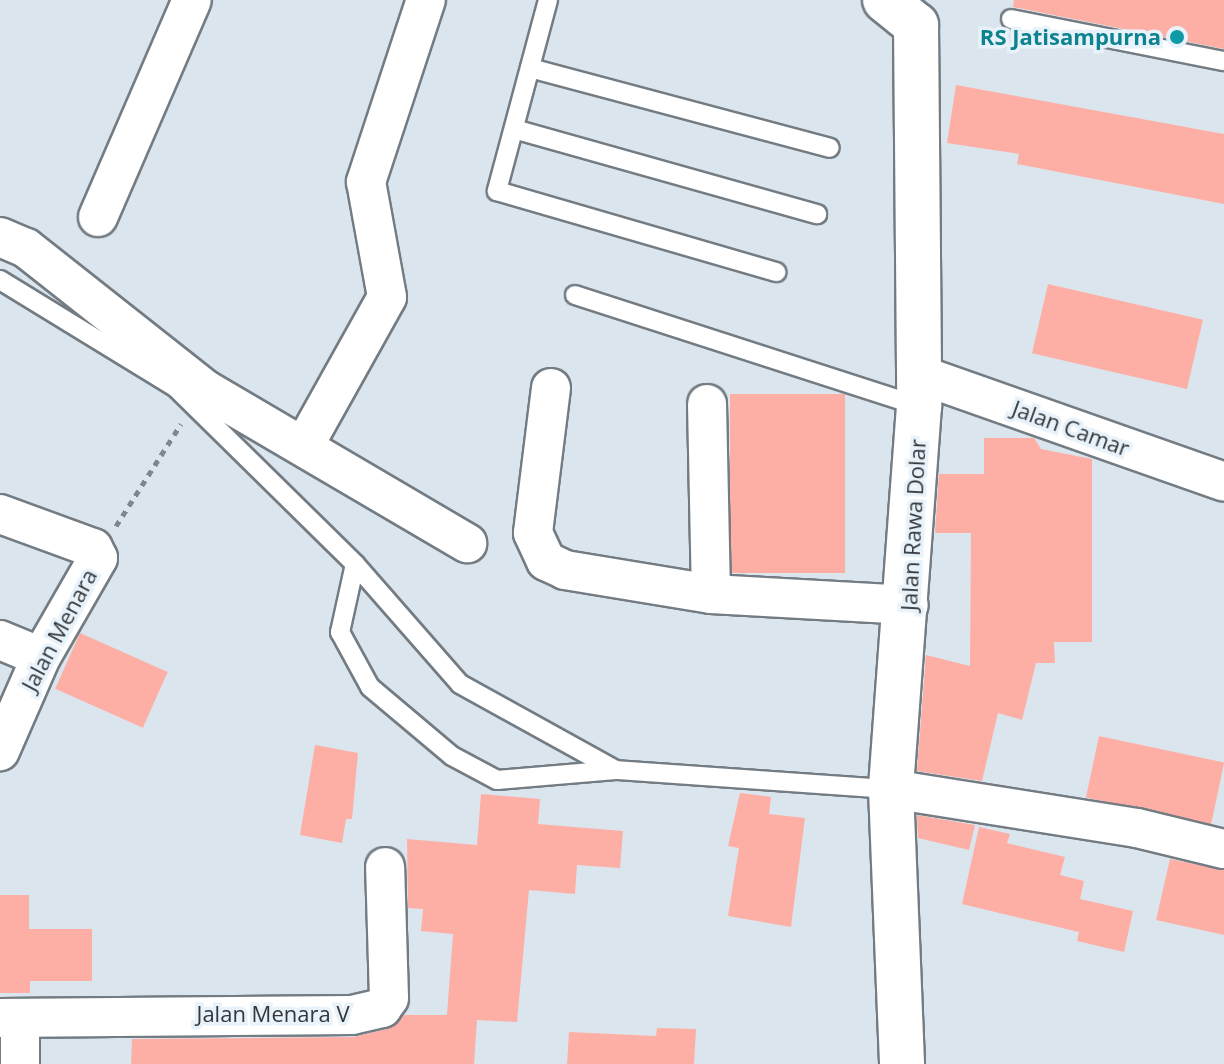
<!DOCTYPE html>
<html>
<head>
<meta charset="utf-8">
<style>
	body { margin:0 }
	#map { position:relative; width:1224px; height:1064px; overflow:hidden; background:#dbe5ed; font-family:"Open Sans",sans-serif }
	div>[style] { position:absolute }
	.building>* { inset:0; background:#feafa5; transform-origin:0 0 }
	.path>* { height:5px; margin-top:-2.5px; transform-origin:0; background:repeating-linear-gradient(90deg,#80878c 0 6px,transparent 0 12px) }
	.roads { filter:drop-shadow(2px 0 #737c83) drop-shadow(-2px 0 #737c83) drop-shadow(0 2px #737c83) drop-shadow(0 -2px #737c83) }
	.service>* { height:18px; margin:-9px; padding:0 9px; transform-origin:9px; border-radius:9px; background:#fff }
	.minor>* { height:38px; margin:-19px; padding:0 19px; transform-origin:19px; border-radius:19px; background:#fff }
	.tertiary>* { height:44px; margin:-22px; padding:0 22px; transform-origin:22px; border-radius:22px; background:#fff }
	.dots>* { width:22px; height:22px; translate:-50% -50%; box-sizing:border-box; border:4px solid #e8f2fa; border-radius:50% }
	span { translate:-50% -50%; white-space:nowrap; text-align:center; line-height:1.15; -webkit-text-stroke:7px #e8f2fa; paint-order:stroke }
	.culture-label { font-size:22px; color:#0d838f; font-weight:700 }
	.right { translate:-100% -50%; text-align:right }
	.street-label { font-size:22px; color:#33373a }
</style>
</head>
<body>
<div id="map">
	<div class="building">
		<div style="clip-path:polygon(1014px 0,1224px 0,1224px 49px,1013px 7px)"></div>
		<div style="clip-path:polygon(956px 85px,1224px 134px,1224px 204px,1017px 164px,1019px 154px,947px 143px)"></div>
		<div style="left:1048px;top:284px;width:159px;height:71px;rotate:13deg"></div>
		<div style="left:730px;top:394px;width:115px;height:179px"></div>
		<div style="clip-path:polygon(984px 438px,1034px 438px,1041px 449px,1092px 459px,1092px 642px,1054px 642px,1055px 663px,1036px 663px,1022px 720px,998px 713px,982px 781px,917px 771px,926px 655px,970px 666px,971px 533px,935px 533px,939px 474px,984px 474px)"></div>
		<div style="left:80px;top:633px;width:96px;height:61px;rotate:24deg"></div>
		<div style="left:1099px;top:736px;width:128px;height:63px;rotate:12deg"></div>
		<div style="clip-path:polygon(315px 745px,358px 753px,352px 819px,346px 819px,342px 843px,300px 835px)"></div>
		<div style="clip-path:polygon(740px 793px,771px 797px,769px 814px,805px 818px,791px 927px,728px 916px,739px 848px,728px 846px)"></div>
		<div style="clip-path:polygon(481px 794px,540px 799px,538px 824px,623px 831px,620px 868px,577px 865px,575px 894px,529px 890px,517px 1022px,477px 1020px,474px 1064px,131px 1064px,132px 1039px,353px 1037px,387px 1029px,404px 1015px,447px 1015px,453px 934px,421px 931px,423px 909px,408px 908px,407px 839px,477px 845px)"></div>
		<div style="clip-path:polygon(917px 815px,975px 825px,969px 850px,918px 838px)"></div>
		<div style="clip-path:polygon(979px 827px,1010px 834px,1007px 843px,1065px 857px,1060px 875px,1084px 881px,1080px 899px,1133px 911px,1124px 952px,1077px 941px,1079px 932px,962px 904px)"></div>
		<div style="clip-path:polygon(1170px 859px,1224px 870px,1224px 935px,1156px 920px)"></div>
		<div style="clip-path:polygon(0 895px,29px 895px,29px 929px,92px 929px,92px 981px,30px 981px,30px 993px,0 993px)"></div>
		<div style="clip-path:polygon(657px 1028px,696px 1029px,694px 1064px,567px 1064px,569px 1032px,656px 1036px)"></div>
	</div>
	<div class="path">
		<div style="left:116px;top:526px;width:121px;rotate:-57.5deg"></div>
	</div>
	<div class="roads">
		<div class="service">
			<div style="left:548px;top:0;width:198px;rotate:105deg"></div>
			<div style="left:497px;top:191px;width:291px;rotate:16.2deg"></div>
			<div style="left:1011px;top:19px;width:217px;rotate:11.2deg"></div>
			<div style="left:530px;top:68px;width:310px;rotate:14.9deg"></div>
			<div style="left:514px;top:129px;width:315px;rotate:15.7deg"></div>
			<div style="left:0;top:280px;width:206px;rotate:31.5deg"></div>
			<div style="left:176px;top:388px;width:251px;rotate:44.5deg"></div>
			<div style="left:355px;top:564px;width:159px;rotate:48.8deg"></div>
			<div style="left:460px;top:684px;width:178px;rotate:28.9deg"></div>
			<div style="left:575px;top:295px;width:361px;rotate:17.9deg"></div>
			<div style="left:355px;top:564px;width:70px;rotate:102.4deg"></div>
			<div style="left:340px;top:632px;width:63px;rotate:61.4deg"></div>
			<div style="left:370px;top:687px;width:107px;rotate:40.1deg"></div>
			<div style="left:452px;top:756px;width:51px;rotate:28.1deg"></div>
			<div style="left:497px;top:780px;width:119px;rotate:-4.8deg"></div>
			<div style="left:616px;top:770px;width:276px;rotate:4deg"></div>
		</div>
		<div class="minor">
			<div style="left:98px;top:217px;width:236px;rotate:-66.6deg"></div>
			<div style="left:0;top:237px;width:28px;rotate:23deg"></div>
			<div style="left:26px;top:248px;width:229px;rotate:38.3deg"></div>
			<div style="left:206px;top:390px;width:303px;rotate:30.4deg"></div>
			<div style="left:918px;top:374px;width:324px;rotate:19.4deg"></div>
			<div style="left:551px;top:388px;width:146px;rotate:97.1deg"></div>
			<div style="left:533px;top:533px;width:31px;rotate:65deg"></div>
			<div style="left:546px;top:561px;width:21px;rotate:25deg"></div>
			<div style="left:565px;top:570px;width:148px;rotate:9.3deg"></div>
			<div style="left:711px;top:594px;width:198px;rotate:3.2deg"></div>
			<div style="left:707px;top:404px;width:190px;rotate:88.8deg"></div>
			<div style="left:305px;top:444px;width:168px;rotate:-60.8deg"></div>
			<div style="left:387px;top:297px;width:117px;rotate:-100.3deg"></div>
			<div style="left:366px;top:182px;width:192px;rotate:-71.8deg"></div>
			<div style="left:0;top:514px;width:99px;rotate:20.1deg"></div>
			<div style="left:93px;top:548px;width:11px;rotate:63deg"></div>
			<div style="left:98px;top:558px;width:114px;rotate:119.9deg"></div>
			<div style="left:41px;top:657px;width:103px;rotate:113.6deg"></div>
			<div style="left:0;top:640px;width:44px;rotate:22.5deg"></div>
			<div style="left:891px;top:789px;width:249px;rotate:9deg"></div>
			<div style="left:1137px;top:828px;width:89px;rotate:13.6deg"></div>
			<div style="left:0;top:1018px;width:352px;rotate:-0.5deg"></div>
			<div style="left:352px;top:1015px;width:31px;rotate:-13deg"></div>
			<div style="left:382px;top:1008px;width:12px;rotate:-55deg"></div>
			<div style="left:389px;top:998px;width:131px;rotate:-91.7deg"></div>
			<div style="left:20px;top:1018px;width:46px;rotate:90deg"></div>
		</div>
		<div class="tertiary">
			<div style="left:885px;top:0;width:40px;rotate:39deg"></div>
			<div style="left:916px;top:25px;width:381px;rotate:89.5deg"></div>
			<div style="left:919px;top:406px;width:384px;rotate:94.2deg"></div>
			<div style="left:891px;top:789px;width:275px;rotate:87.7deg"></div>
		</div>
	</div>
	<div class="dots">
		<div style="left:1177px;top:37px;background:#0f9aa8"></div>
	</div>
	<div class="culture-label">
		<span class="right" style="left:1161px;top:37px">RS Jatisampurna</span>
	</div>
	<div class="street-label">
		<span style="left:1071px;top:428px;rotate:20deg">Jalan Camar</span>
		<span style="left:913px;top:525px;rotate:-87deg">Jalan Rawa Dolar</span>
		<span style="left:59px;top:630px;rotate:-62deg">Jalan Menara</span>
		<span style="left:273px;top:1014px">Jalan Menara V</span>
	</div>
</div>
</body>
</html>
